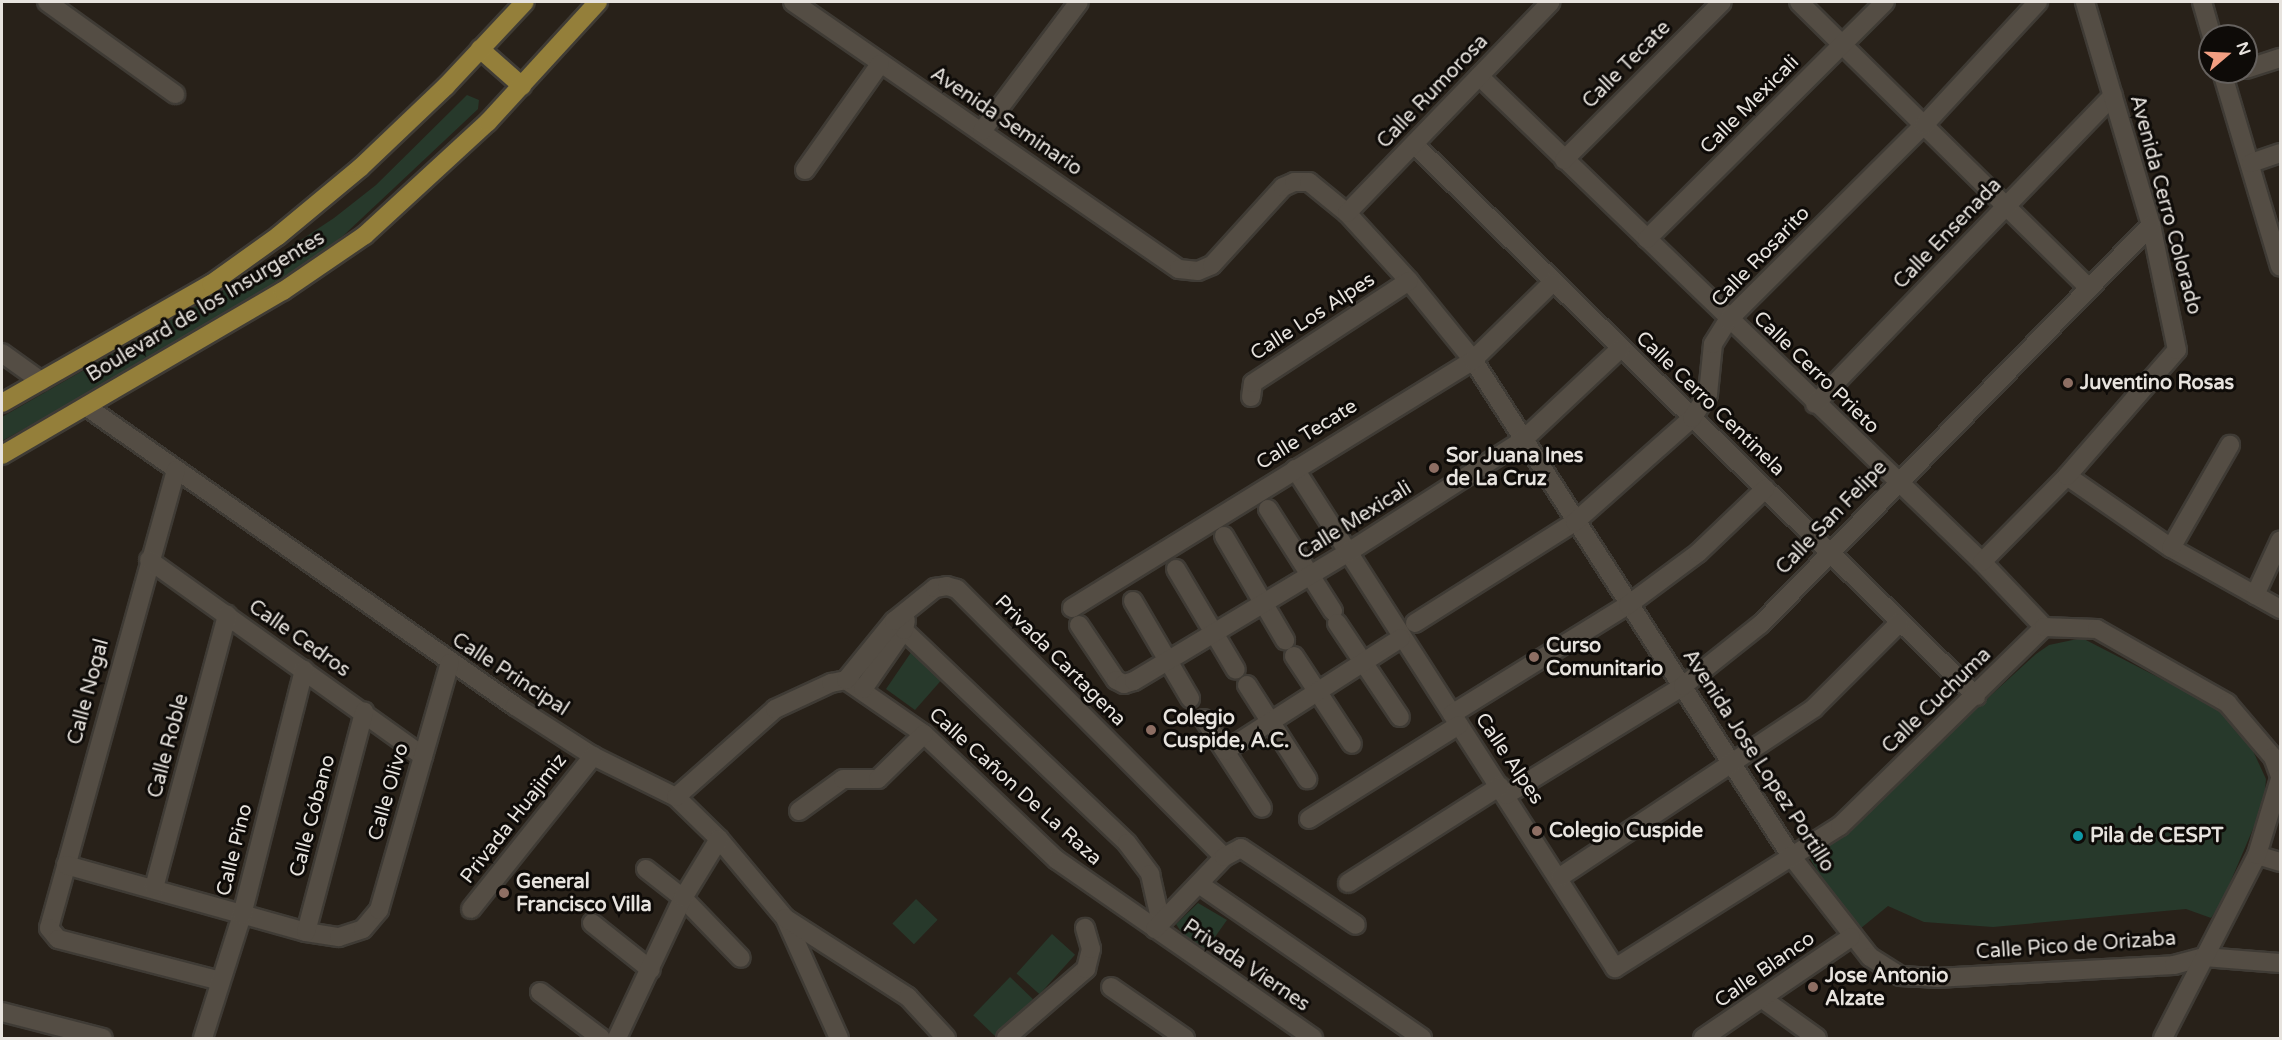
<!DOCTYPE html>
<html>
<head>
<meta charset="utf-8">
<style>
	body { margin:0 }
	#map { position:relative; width:2282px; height:1040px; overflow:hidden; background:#282119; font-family:"Varela Round",sans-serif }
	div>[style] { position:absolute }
	.green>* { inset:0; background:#27392b; transform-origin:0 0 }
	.roads { filter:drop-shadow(2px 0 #3f3b35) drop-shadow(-2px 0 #3f3b35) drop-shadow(0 2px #3f3b35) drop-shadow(0 -2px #3f3b35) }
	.minor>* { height:18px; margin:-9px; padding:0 9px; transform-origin:9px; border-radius:9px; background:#544d44 }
	.major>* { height:18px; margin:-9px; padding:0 9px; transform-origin:9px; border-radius:9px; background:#947f3a }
	.dots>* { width:16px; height:16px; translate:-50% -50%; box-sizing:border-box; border:3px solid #0e0b08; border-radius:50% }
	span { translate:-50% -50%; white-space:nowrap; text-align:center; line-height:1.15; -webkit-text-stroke:6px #0e0b08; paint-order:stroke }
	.street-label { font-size:20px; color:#e7e3de }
	.poi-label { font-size:20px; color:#e7e3de; font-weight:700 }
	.left { translate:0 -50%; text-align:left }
	.frame { position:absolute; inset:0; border:3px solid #e7e3de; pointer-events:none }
	.north { position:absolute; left:2198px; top:24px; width:60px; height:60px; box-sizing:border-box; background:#0e0b08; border:2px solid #65615e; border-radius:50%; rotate:71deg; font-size:16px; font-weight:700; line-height:24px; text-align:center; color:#e7e3de }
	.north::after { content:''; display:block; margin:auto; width:21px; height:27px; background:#f39f82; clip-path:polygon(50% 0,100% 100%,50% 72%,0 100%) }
</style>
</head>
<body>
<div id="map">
	<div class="green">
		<div style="clip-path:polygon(467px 95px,479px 100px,478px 109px,344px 235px,305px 266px,200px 332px,2px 441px,2px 417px,239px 281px,334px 218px,376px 185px)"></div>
		<div style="clip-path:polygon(2082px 638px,2214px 706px,2249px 742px,2266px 779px,2264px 803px,2221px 904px,2211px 918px,2186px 909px,1993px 927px,1924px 922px,1888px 906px,1855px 933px,1807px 854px,1824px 848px,2036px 654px,2049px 645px)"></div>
		<div style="clip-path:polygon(912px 651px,945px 676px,915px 710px,886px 689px)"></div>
		<div style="left:916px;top:899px;width:30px;height:34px;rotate:44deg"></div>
		<div style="clip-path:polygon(1198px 903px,1227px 920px,1203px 954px,1187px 941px,1176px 924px)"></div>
		<div style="left:1052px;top:934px;width:31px;height:53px;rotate:42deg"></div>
		<div style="left:1010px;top:977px;width:32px;height:53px;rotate:44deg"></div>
	</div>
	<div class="roads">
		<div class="minor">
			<div style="left:47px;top:2px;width:158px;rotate:35.7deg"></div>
			<div style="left:793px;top:2px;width:469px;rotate:34.7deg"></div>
			<div style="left:1179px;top:269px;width:19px;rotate:6deg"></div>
			<div style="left:1198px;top:271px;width:15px;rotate:-23deg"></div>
			<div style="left:1212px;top:265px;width:105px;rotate:-47.7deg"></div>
			<div style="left:1283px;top:187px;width:12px;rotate:-24deg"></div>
			<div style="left:1294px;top:182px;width:15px"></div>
			<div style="left:1309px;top:182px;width:49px;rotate:39.2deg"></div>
			<div style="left:1347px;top:213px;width:92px;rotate:47.6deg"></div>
			<div style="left:1409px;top:281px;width:102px;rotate:51deg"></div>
			<div style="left:1473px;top:360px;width:589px;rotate:57.33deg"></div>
			<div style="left:1791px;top:856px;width:128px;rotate:52deg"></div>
			<div style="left:1870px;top:957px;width:36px;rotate:32deg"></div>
			<div style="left:1900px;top:976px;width:36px;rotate:3deg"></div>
			<div style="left:1936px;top:978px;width:238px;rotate:-3.1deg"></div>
			<div style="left:2174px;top:965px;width:31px;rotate:-15deg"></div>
			<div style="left:2204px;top:957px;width:76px;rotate:4.5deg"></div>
			<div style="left:1799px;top:2px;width:406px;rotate:44.6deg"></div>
			<div style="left:2202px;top:2px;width:35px;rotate:74deg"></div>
			<div style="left:2246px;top:69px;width:36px;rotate:-18deg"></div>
			<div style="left:2222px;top:72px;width:203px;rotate:73.4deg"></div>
			<div style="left:1479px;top:76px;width:699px;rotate:44.02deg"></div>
			<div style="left:1982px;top:562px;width:90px;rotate:46.4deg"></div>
			<div style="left:982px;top:131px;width:161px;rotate:-53.1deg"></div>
			<div style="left:1414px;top:144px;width:788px;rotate:44.49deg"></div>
			<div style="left:1564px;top:160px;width:223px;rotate:-45deg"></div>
			<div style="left:2251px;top:163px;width:31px;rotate:-19deg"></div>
			<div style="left:805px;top:170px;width:130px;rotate:-54.7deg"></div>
			<div style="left:1347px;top:213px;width:293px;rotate:-46deg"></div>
			<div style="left:1647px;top:239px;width:336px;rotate:-44.9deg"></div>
			<div style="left:2px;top:353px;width:48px;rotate:35.7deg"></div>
			<div style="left:1251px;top:397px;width:14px;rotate:-82deg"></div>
			<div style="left:1253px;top:383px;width:186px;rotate:-33.2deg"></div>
			<div style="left:1815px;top:404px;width:429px;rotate:-46deg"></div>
			<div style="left:87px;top:407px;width:522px;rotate:34.94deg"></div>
			<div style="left:515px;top:706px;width:93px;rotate:32.7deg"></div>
			<div style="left:593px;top:756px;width:93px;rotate:26.3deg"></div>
			<div style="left:676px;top:797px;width:60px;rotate:44.3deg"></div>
			<div style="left:719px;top:839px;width:103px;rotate:50.1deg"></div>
			<div style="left:785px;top:918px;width:132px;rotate:65.8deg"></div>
			<div style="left:1295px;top:469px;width:593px;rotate:57.33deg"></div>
			<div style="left:1615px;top:968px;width:266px;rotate:-32.3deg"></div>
			<div style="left:1840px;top:826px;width:285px;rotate:-44.3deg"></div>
			<div style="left:2044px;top:627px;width:53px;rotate:2.2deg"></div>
			<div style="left:2097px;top:629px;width:150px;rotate:29.6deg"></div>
			<div style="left:2227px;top:703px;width:71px;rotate:49.6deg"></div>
			<div style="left:2273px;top:757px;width:20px;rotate:70deg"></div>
			<div style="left:176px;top:470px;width:475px;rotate:105.5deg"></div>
			<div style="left:49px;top:928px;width:14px;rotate:51deg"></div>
			<div style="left:58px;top:939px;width:167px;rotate:14.5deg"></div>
			<div style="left:2067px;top:476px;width:126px;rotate:34.7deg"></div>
			<div style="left:2171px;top:548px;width:125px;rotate:29.2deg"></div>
			<div style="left:1268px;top:509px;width:121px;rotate:57.5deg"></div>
			<div style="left:1224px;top:536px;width:121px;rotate:59.6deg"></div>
			<div style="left:2171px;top:548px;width:119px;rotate:-60.2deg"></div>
			<div style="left:149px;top:560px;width:337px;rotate:35.6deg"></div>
			<div style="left:1982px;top:562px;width:121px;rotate:-45.3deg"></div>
			<div style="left:2067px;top:476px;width:167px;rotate:-48.9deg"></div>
			<div style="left:2177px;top:350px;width:128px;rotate:-101.7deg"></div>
			<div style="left:2151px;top:225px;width:233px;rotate:-106.5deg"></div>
			<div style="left:1176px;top:569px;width:117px;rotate:59.3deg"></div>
			<div style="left:2255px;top:595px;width:60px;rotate:-65.2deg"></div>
			<div style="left:1133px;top:601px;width:113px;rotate:59.6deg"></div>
			<div style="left:1072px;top:608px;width:471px;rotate:-31.7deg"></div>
			<div style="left:1473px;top:360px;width:110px;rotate:-44.3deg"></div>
			<div style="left:894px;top:621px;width:322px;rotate:43.6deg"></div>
			<div style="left:1127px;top:843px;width:39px;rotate:53deg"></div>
			<div style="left:1150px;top:874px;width:50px;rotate:77.3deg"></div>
			<div style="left:1337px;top:623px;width:113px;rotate:56.2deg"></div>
			<div style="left:1415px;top:623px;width:189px;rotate:-32.3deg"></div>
			<div style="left:1575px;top:522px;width:157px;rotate:-41.6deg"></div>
			<div style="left:1692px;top:418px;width:29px;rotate:-56deg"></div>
			<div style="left:1708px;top:394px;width:50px;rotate:-84.3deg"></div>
			<div style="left:1713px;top:344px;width:28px;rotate:-58deg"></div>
			<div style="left:1728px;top:320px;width:276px;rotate:-44.9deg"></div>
			<div style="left:1924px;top:125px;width:168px;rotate:-47.2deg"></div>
			<div style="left:1079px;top:625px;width:66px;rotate:56.1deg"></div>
			<div style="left:1116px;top:680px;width:9px;rotate:27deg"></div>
			<div style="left:1124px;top:684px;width:10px;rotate:-17deg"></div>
			<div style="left:1134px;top:681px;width:249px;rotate:-31deg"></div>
			<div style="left:1347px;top:553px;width:209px;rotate:-32.7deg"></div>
			<div style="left:1523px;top:440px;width:133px;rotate:-43.2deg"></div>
			<div style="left:1294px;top:656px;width:105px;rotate:56.6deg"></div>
			<div style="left:846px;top:680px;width:95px;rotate:34.7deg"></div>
			<div style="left:924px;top:734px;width:183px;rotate:43.5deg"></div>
			<div style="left:1057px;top:860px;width:312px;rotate:34.8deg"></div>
			<div style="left:1247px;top:685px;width:112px;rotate:57.4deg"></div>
			<div style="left:863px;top:689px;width:72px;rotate:-55.2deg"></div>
			<div style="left:904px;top:630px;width:10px;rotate:-79deg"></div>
			<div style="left:1452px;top:714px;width:207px;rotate:-31.8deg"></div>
			<div style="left:1628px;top:605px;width:87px;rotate:-36.6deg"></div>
			<div style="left:1698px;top:553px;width:93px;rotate:-43.7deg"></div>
			<div style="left:1204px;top:719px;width:106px;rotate:56.9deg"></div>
			<div style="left:1225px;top:751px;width:209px;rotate:-32.7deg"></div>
			<div style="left:1506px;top:795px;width:208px;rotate:-31.6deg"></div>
			<div style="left:1683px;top:686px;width:100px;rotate:-38.5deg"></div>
			<div style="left:1761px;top:624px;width:558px;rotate:-45.65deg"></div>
			<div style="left:676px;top:797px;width:132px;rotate:-41.6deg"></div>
			<div style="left:775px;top:709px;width:62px;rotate:-24.9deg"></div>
			<div style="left:831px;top:683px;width:15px;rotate:-11deg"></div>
			<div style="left:846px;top:680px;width:76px;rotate:-50.9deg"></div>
			<div style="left:894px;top:621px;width:53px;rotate:-38.8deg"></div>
			<div style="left:935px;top:588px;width:12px;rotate:-9deg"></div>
			<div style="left:947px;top:586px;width:10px;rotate:17deg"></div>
			<div style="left:957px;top:589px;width:378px;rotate:45.1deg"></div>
			<div style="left:799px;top:811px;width:54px;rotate:-36deg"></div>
			<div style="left:843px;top:779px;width:35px"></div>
			<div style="left:878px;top:779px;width:64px;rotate:-44.4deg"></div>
			<div style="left:1309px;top:819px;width:177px;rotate:-32.1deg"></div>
			<div style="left:2257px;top:855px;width:24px;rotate:17deg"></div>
			<div style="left:66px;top:865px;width:249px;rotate:15.6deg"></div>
			<div style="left:306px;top:932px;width:33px;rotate:9deg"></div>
			<div style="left:339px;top:937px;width:25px;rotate:-18deg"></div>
			<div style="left:363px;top:929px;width:25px;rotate:-50deg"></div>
			<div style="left:379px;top:910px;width:257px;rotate:-74deg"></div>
			<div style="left:646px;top:869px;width:47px;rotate:38.1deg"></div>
			<div style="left:683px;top:898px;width:83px;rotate:46deg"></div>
			<div style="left:1560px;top:877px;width:305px;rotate:-33.6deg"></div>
			<div style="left:1814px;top:708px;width:120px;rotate:-45deg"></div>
			<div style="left:1348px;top:883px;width:180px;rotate:-32.5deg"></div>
			<div style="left:1199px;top:884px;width:271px;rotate:34.6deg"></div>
			<div style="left:154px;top:888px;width:283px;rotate:-75deg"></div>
			<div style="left:471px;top:909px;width:196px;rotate:-51.4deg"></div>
			<div style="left:785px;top:918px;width:146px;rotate:32.7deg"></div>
			<div style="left:908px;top:997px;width:56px;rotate:47.2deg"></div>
			<div style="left:592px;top:923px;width:75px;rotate:38.5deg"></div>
			<div style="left:1155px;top:929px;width:100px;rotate:-46.2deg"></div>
			<div style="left:1224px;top:857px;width:19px;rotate:-28deg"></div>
			<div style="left:1241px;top:848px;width:138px;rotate:33.8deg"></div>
			<div style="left:306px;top:932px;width:228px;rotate:-75.2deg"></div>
			<div style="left:1111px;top:987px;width:90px;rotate:34.6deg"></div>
			<div style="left:540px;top:992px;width:76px;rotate:37deg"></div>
			<div style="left:1764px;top:1000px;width:65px;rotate:35.6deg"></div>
			<div style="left:2px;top:1012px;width:104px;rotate:14.4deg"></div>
			<div style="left:203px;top:1038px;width:129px;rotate:-72.4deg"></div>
			<div style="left:242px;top:915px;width:253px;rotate:-75.8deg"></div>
			<div style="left:617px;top:1038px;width:155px;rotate:-64.8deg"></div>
			<div style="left:683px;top:898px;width:69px;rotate:-58.6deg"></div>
			<div style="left:1006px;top:1038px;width:106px;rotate:-40.8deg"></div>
			<div style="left:1086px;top:969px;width:21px;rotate:-76deg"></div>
			<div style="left:1091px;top:949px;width:22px;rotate:-106deg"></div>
			<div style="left:1703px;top:1038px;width:179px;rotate:-34.3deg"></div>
			<div style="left:2163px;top:1038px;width:206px;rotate:-62.8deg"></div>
			<div style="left:2257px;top:855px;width:79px;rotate:-73.2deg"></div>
		</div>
		<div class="major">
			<div style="left:480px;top:49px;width:56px;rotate:41.4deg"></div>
			<div style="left:2px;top:403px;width:241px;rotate:-29.7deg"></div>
			<div style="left:211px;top:284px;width:82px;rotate:-35.6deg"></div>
			<div style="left:278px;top:236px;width:108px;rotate:-39.7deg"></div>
			<div style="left:361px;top:167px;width:117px;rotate:-43.6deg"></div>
			<div style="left:446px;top:86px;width:115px;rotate:-46.8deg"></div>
			<div style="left:2px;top:455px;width:325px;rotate:-30.3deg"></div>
			<div style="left:283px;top:291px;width:99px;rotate:-34.3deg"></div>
			<div style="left:365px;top:235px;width:167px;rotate:-42.6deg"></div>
			<div style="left:488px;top:122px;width:163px;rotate:-47.5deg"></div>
		</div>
	</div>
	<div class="dots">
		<div style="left:2068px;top:383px;background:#8d6e63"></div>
		<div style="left:1434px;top:468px;background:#8d6e63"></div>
		<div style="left:1534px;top:657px;background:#8d6e63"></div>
		<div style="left:1151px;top:730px;background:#8d6e63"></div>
		<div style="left:1537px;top:831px;background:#8d6e63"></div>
		<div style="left:2078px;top:836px;background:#0f9aa8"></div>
		<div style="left:504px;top:893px;background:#8d6e63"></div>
		<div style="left:1813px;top:987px;background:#8d6e63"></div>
	</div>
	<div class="street-label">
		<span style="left:1627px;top:65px;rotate:-45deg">Calle Tecate</span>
		<span style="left:1433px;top:92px;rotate:-46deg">Calle Rumorosa</span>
		<span style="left:1750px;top:105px;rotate:-45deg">Calle Mexicali</span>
		<span style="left:1006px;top:122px;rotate:34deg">Avenida Seminario</span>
		<span style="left:2165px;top:205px;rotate:75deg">Avenida Cerro Colorado</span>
		<span style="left:1948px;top:234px;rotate:-46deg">Calle Ensenada</span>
		<span style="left:1761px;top:257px;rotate:-46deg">Calle Rosarito</span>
		<span style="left:206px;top:307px;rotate:-31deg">Boulevard de los Insurgentes</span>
		<span style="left:1313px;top:317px;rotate:-33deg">Calle Los Alpes</span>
		<span style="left:1816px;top:373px;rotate:44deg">Calle Cerro Prieto</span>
		<span style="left:1710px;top:404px;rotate:44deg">Calle Cerro Centinela</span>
		<span style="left:1307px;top:435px;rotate:-32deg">Calle Tecate</span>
		<span style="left:1832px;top:518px;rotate:-46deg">Calle San Felipe</span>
		<span style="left:1355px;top:521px;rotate:-32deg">Calle Mexicali</span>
		<span style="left:299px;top:639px;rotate:35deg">Calle Cedros</span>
		<span style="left:1060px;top:661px;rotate:45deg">Privada Cartagena</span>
		<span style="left:510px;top:675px;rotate:33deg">Calle Principal</span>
		<span style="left:89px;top:692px;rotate:-75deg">Calle Nogal</span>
		<span style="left:1937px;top:701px;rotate:-44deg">Calle Cuchuma</span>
		<span style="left:169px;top:746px;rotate:-75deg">Calle Roble</span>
		<span style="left:1509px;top:759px;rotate:56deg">Calle Alpes</span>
		<span style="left:1758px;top:761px;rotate:57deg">Avenida Jose Lopez Portillo</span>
		<span style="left:1015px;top:787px;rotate:42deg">Calle Cañon De La Raza</span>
		<span style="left:389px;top:792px;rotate:-74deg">Calle Olivo</span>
		<span style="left:313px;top:816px;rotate:-75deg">Calle Cóbano</span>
		<span style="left:514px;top:819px;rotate:-52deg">Privada Huajimiz</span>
		<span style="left:235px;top:850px;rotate:-76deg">Calle Pino</span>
		<span style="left:2076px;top:946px;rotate:-4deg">Calle Pico de Orizaba</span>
		<span style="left:1246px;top:966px;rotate:34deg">Privada Viernes</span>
		<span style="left:1765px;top:970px;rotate:-35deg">Calle Blanco</span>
	</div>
	<div class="poi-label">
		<span class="left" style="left:2080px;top:383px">Juventino Rosas</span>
		<span class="left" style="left:1446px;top:468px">Sor Juana Ines<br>de La Cruz</span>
		<span class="left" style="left:1546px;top:658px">Curso<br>Comunitario</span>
		<span class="left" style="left:1163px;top:730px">Colegio<br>Cuspide, A.C.</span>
		<span class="left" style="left:1549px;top:831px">Colegio Cuspide</span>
		<span class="left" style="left:2090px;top:836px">Pila de CESPT</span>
		<span class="left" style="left:516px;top:894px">General<br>Francisco Villa</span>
		<span class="left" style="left:1825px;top:988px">Jose Antonio<br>Alzate</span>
	</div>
	<div class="frame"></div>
	<div class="north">N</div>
</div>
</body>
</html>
